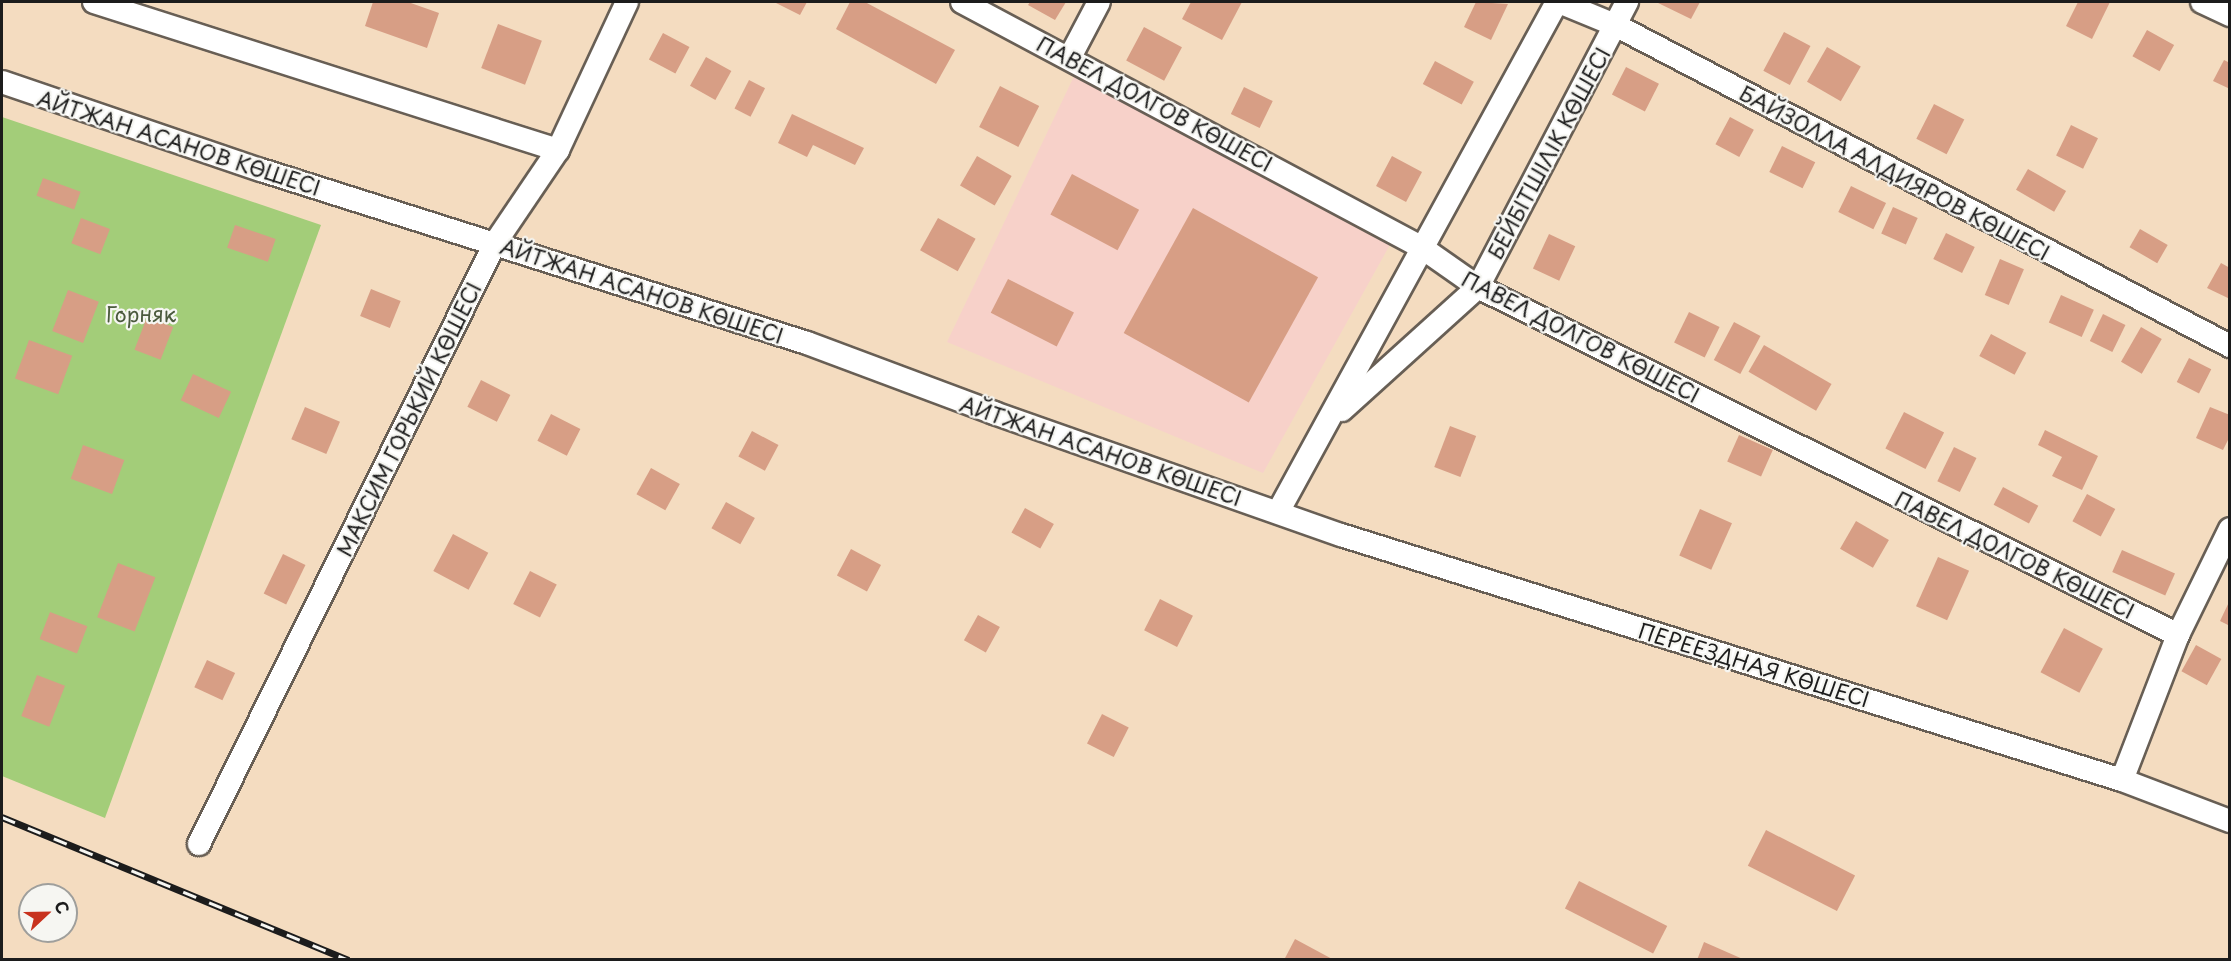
<!DOCTYPE html>
<html>
<head>
<meta charset="utf-8">
<style>
	body { margin:0 }
	#map { position:relative; width:2231px; height:961px; overflow:hidden; background:#f4dcc0; font-family:"Playpen Sans",sans-serif }
	div>[style] { position:absolute }
	.built>* { inset:0; background:#f7d1c9 }
	.green>* { inset:0; background:#a3cd79 }
	.building>* { inset:0; background:#d79e85; transform-origin:0 0 }
	.roads { filter:drop-shadow(2px 0 #685f55) drop-shadow(-2px 0 #685f55) drop-shadow(0 2px #685f55) drop-shadow(0 -2px #685f55) }
	.minor>* { height:22px; margin:-11px; padding:0 11px; transform-origin:11px; border-radius:11px; background:#fff }
	.rail>* { height:7px; margin-top:-3.5px; transform-origin:0; background:repeating-linear-gradient(90deg,#f6f6f2 0 14px,#1c1c1c 0 28px); box-sizing:border-box; border-block:2px solid #1c1c1c }
	span { translate:-50% -50%; white-space:nowrap; text-align:center; line-height:1.15; -webkit-text-stroke:4.5px #f6f6f2; paint-order:stroke }
	.street-label { font-size:21px; color:#1c1c1c }
	.park-label { font-size:21px; color:#4b5a3d }
	.frame { position:absolute; inset:0; border:3px solid #1c1c1c; pointer-events:none }
	.north { position:absolute; left:18px; top:883px; width:60px; height:60px; box-sizing:border-box; background:#f6f6f2; border:2px solid #9f9f9c; border-radius:50%; rotate:68deg; font-size:16px; font-weight:700; line-height:24px; text-align:center; color:#1c1c1c }
	.north::after { content:''; display:block; margin:auto; width:21px; height:27px; background:#c8321e; clip-path:polygon(50% 0,100% 100%,50% 72%,0 100%) }
</style>
</head>
<body>
<div id="map">
	<div class="built">
		<div style="clip-path:polygon(1077px 70px,1392px 241px,1263px 473px,947px 342px)"></div>
	</div>
	<div class="green">
		<div style="clip-path:polygon(2px 117px,321px 225px,105px 818px,2px 776px)"></div>
	</div>
	<div class="building">
		<div style="clip-path:polygon(373px 2px,408px 2px,439px 13px,427px 48px,365px 26px)"></div>
		<div style="clip-path:polygon(774px 2px,807px 2px,800px 15px)"></div>
		<div style="clip-path:polygon(850px 2px,865px 2px,955px 50px,936px 84px,836px 29px)"></div>
		<div style="clip-path:polygon(1030px 2px,1066px 2px,1055px 20px,1028px 5px)"></div>
		<div style="clip-path:polygon(1191px 2px,1242px 2px,1222px 40px,1182px 19px)"></div>
		<div style="clip-path:polygon(1476px 2px,1508px 4px,1491px 40px,1464px 27px)"></div>
		<div style="clip-path:polygon(1656px 2px,1700px 2px,1691px 19px)"></div>
		<div style="clip-path:polygon(2078px 2px,2110px 2px,2092px 39px,2066px 26px)"></div>
		<div style="left:498px;top:24px;width:47px;height:47px;rotate:21deg"></div>
		<div style="left:1144px;top:27px;width:43px;height:38px;rotate:28deg"></div>
		<div style="left:2147px;top:30px;width:31px;height:30px;rotate:29deg"></div>
		<div style="left:1784px;top:32px;width:30px;height:44px;rotate:28deg"></div>
		<div style="left:663px;top:33px;width:30px;height:30px;rotate:28deg"></div>
		<div style="left:1827px;top:47px;width:39px;height:40px;rotate:30deg"></div>
		<div style="left:706px;top:57px;width:29px;height:33px;rotate:29deg"></div>
		<div style="clip-path:polygon(2224px 60px,2230px 63px,2230px 89px,2213px 81px)"></div>
		<div style="left:1435px;top:61px;width:44px;height:26px;rotate:28deg"></div>
		<div style="left:1626px;top:67px;width:37px;height:31px;rotate:27deg"></div>
		<div style="left:749px;top:80px;width:18px;height:32px;rotate:27deg"></div>
		<div style="left:1000px;top:86px;width:44px;height:46px;rotate:27deg"></div>
		<div style="left:1244px;top:87px;width:32px;height:30px;rotate:26deg"></div>
		<div style="left:1934px;top:104px;width:34px;height:39px;rotate:27deg"></div>
		<div style="clip-path:polygon(792px 114px,864px 148px,855px 165px,813px 145px,807px 157px,778px 143px)"></div>
		<div style="left:1730px;top:117px;width:27px;height:31px;rotate:28deg"></div>
		<div style="left:2071px;top:125px;width:30px;height:34px;rotate:26deg"></div>
		<div style="left:1782px;top:146px;width:37px;height:29px;rotate:26deg"></div>
		<div style="left:977px;top:156px;width:40px;height:34px;rotate:30deg"></div>
		<div style="left:1392px;top:156px;width:34px;height:34px;rotate:28deg"></div>
		<div style="left:2028px;top:169px;width:44px;height:24px;rotate:30deg"></div>
		<div style="left:1072px;top:174px;width:76px;height:46px;rotate:28deg"></div>
		<div style="left:43px;top:178px;width:40px;height:19px;rotate:20deg"></div>
		<div style="left:1851px;top:186px;width:39px;height:29px;rotate:26deg"></div>
		<div style="left:1893px;top:207px;width:27px;height:29px;rotate:24deg"></div>
		<div style="left:1193px;top:208px;width:143px;height:143px;rotate:29deg"></div>
		<div style="left:81px;top:218px;width:31px;height:27px;rotate:21deg"></div>
		<div style="left:938px;top:218px;width:43px;height:37px;rotate:29deg"></div>
		<div style="left:235px;top:225px;width:43px;height:24px;rotate:19deg"></div>
		<div style="left:2140px;top:229px;width:32px;height:21px;rotate:30deg"></div>
		<div style="left:1946px;top:233px;width:32px;height:29px;rotate:26deg"></div>
		<div style="left:1549px;top:234px;width:29px;height:38px;rotate:25deg"></div>
		<div style="left:2000px;top:259px;width:26px;height:39px;rotate:23deg"></div>
		<div style="clip-path:polygon(2221px 263px,2230px 268px,2230px 299px,2207px 288px)"></div>
		<div style="left:1008px;top:279px;width:74px;height:38px;rotate:27deg"></div>
		<div style="left:371px;top:289px;width:32px;height:29px;rotate:22deg"></div>
		<div style="left:68px;top:290px;width:33px;height:44px;rotate:21deg"></div>
		<div style="left:2061px;top:295px;width:36px;height:30px;rotate:24deg"></div>
		<div style="left:1689px;top:312px;width:34px;height:34px;rotate:26deg"></div>
		<div style="left:2103px;top:314px;width:25px;height:30px;rotate:26deg"></div>
		<div style="left:147px;top:317px;width:28px;height:35px;rotate:21deg"></div>
		<div style="left:1734px;top:322px;width:30px;height:43px;rotate:28deg"></div>
		<div style="left:2141px;top:327px;width:24px;height:40px;rotate:30deg"></div>
		<div style="left:1991px;top:334px;width:40px;height:25px;rotate:28deg"></div>
		<div style="left:29px;top:340px;width:46px;height:41px;rotate:20deg"></div>
		<div style="left:1764px;top:345px;width:78px;height:31px;rotate:30deg"></div>
		<div style="left:2189px;top:358px;width:25px;height:27px;rotate:27deg"></div>
		<div style="left:193px;top:374px;width:42px;height:29px;rotate:25deg"></div>
		<div style="left:481px;top:380px;width:33px;height:30px;rotate:27deg"></div>
		<div style="left:305px;top:407px;width:38px;height:35px;rotate:23deg"></div>
		<div style="clip-path:polygon(2210px 407px,2230px 415px,2230px 436px,2223px 450px,2196px 438px)"></div>
		<div style="left:1904px;top:412px;width:45px;height:41px;rotate:27deg"></div>
		<div style="left:551px;top:414px;width:33px;height:30px;rotate:27deg"></div>
		<div style="left:1450px;top:426px;width:28px;height:44px;rotate:21deg"></div>
		<div style="clip-path:polygon(2045px 430px,2098px 456px,2082px 490px,2052px 476px,2062px 457px,2038px 445px)"></div>
		<div style="left:752px;top:431px;width:30px;height:29px;rotate:28deg"></div>
		<div style="left:1739px;top:435px;width:37px;height:29px;rotate:24deg"></div>
		<div style="left:83px;top:445px;width:44px;height:36px;rotate:20deg"></div>
		<div style="left:1954px;top:447px;width:25px;height:38px;rotate:26deg"></div>
		<div style="left:651px;top:468px;width:33px;height:30px;rotate:29deg"></div>
		<div style="left:2003px;top:487px;width:40px;height:20px;rotate:28deg"></div>
		<div style="left:2087px;top:494px;width:32px;height:31px;rotate:28deg"></div>
		<div style="left:726px;top:502px;width:33px;height:30px;rotate:29deg"></div>
		<div style="left:1025px;top:508px;width:33px;height:28px;rotate:29deg"></div>
		<div style="left:1700px;top:509px;width:35px;height:51px;rotate:24deg"></div>
		<div style="left:1856px;top:521px;width:38px;height:32px;rotate:30deg"></div>
		<div style="left:453px;top:534px;width:40px;height:42px;rotate:28deg"></div>
		<div style="left:851px;top:549px;width:34px;height:30px;rotate:28deg"></div>
		<div style="left:2122px;top:550px;width:58px;height:24px;rotate:24deg"></div>
		<div style="left:283px;top:554px;width:25px;height:44px;rotate:26deg"></div>
		<div style="left:1938px;top:557px;width:34px;height:54px;rotate:24deg"></div>
		<div style="left:118px;top:563px;width:40px;height:58px;rotate:21deg"></div>
		<div style="left:530px;top:571px;width:30px;height:37px;rotate:27deg"></div>
		<div style="left:1160px;top:599px;width:37px;height:35px;rotate:27deg"></div>
		<div style="clip-path:polygon(2230px 600px,2230px 626px,2220px 621px)"></div>
		<div style="left:50px;top:612px;width:40px;height:29px;rotate:21deg"></div>
		<div style="left:978px;top:615px;width:25px;height:29px;rotate:29deg"></div>
		<div style="left:2064px;top:628px;width:44px;height:50px;rotate:28deg"></div>
		<div style="left:2196px;top:645px;width:29px;height:30px;rotate:29deg"></div>
		<div style="left:207px;top:660px;width:31px;height:30px;rotate:25deg"></div>
		<div style="left:37px;top:675px;width:30px;height:44px;rotate:21deg"></div>
		<div style="left:1102px;top:714px;width:30px;height:33px;rotate:27deg"></div>
		<div style="left:1766px;top:830px;width:100px;height:40px;rotate:27deg"></div>
		<div style="left:1579px;top:881px;width:99px;height:31px;rotate:27deg"></div>
		<div style="clip-path:polygon(1295px 939px,1334px 960px,1284px 960px)"></div>
		<div style="clip-path:polygon(1704px 942px,1745px 960px,1697px 960px)"></div>
	</div>
	<div class="roads">
		<div class="minor">
			<div style="left:94px;top:2px;width:487px;rotate:17.7deg"></div>
			<div style="left:962px;top:2px;width:520px;rotate:28.09deg"></div>
			<div style="left:1421px;top:247px;width:70px;rotate:35.1deg"></div>
			<div style="left:1478px;top:287px;width:782px;rotate:26.43deg"></div>
			<div style="left:1559px;top:2px;width:61px;rotate:22.3deg"></div>
			<div style="left:1615px;top:25px;width:694px;rotate:27.56deg"></div>
			<div style="left:2202px;top:2px;width:31px;rotate:25deg"></div>
			<div style="left:1070px;top:57px;width:62px;rotate:-62.2deg"></div>
			<div style="left:2px;top:82px;width:274px;rotate:18.8deg"></div>
			<div style="left:261px;top:170px;width:573px;rotate:17.58deg"></div>
			<div style="left:807px;top:343px;width:200px;rotate:20.5deg"></div>
			<div style="left:994px;top:413px;width:368px;rotate:19.4deg"></div>
			<div style="left:1341px;top:535px;width:819px;rotate:17.42deg"></div>
			<div style="left:2122px;top:780px;width:116px;rotate:20.8deg"></div>
			<div style="left:1342px;top:410px;width:183px;rotate:-42.1deg"></div>
			<div style="left:1478px;top:287px;width:322px;rotate:-62.4deg"></div>
			<div style="left:1278px;top:512px;width:581px;rotate:-61.32deg"></div>
			<div style="left:2122px;top:780px;width:155px;rotate:-68.9deg"></div>
			<div style="left:2178px;top:635px;width:118px;rotate:-63.9deg"></div>
			<div style="left:199px;top:844px;width:670px;rotate:-63.78deg"></div>
			<div style="left:495px;top:243px;width:112px;rotate:-55.9deg"></div>
			<div style="left:558px;top:150px;width:163px;rotate:-65deg"></div>
		</div>
	</div>
	<div class="rail">
		<div style="left:2px;top:817px;width:375px;rotate:22.4deg"></div>
	</div>
	<div class="street-label">
		<span style="left:1155px;top:103px;rotate:28deg">ПАВЕЛ ДОЛГОВ КӨШЕСІ</span>
		<span style="left:179px;top:142px;rotate:18deg">АЙТЖАН АСАНОВ КӨШЕСІ</span>
		<span style="left:1548px;top:153px;rotate:-62deg">БЕЙБІТШІЛІК КӨШЕСІ</span>
		<span style="left:1895px;top:172px;rotate:28deg">БАЙЗОЛЛА АЛДИЯРОВ КӨШЕСІ</span>
		<span style="left:642px;top:290px;rotate:18deg">АЙТЖАН АСАНОВ КӨШЕСІ</span>
		<span style="left:1581px;top:336px;rotate:27deg">ПАВЕЛ ДОЛГОВ КӨШЕСІ</span>
		<span style="left:408px;top:419px;rotate:-64deg">МАКСИМ ГОРЬКИЙ КӨШЕСІ</span>
		<span style="left:1101px;top:450px;rotate:19deg">АЙТЖАН АСАНОВ КӨШЕСІ</span>
		<span style="left:2015px;top:554px;rotate:26deg">ПАВЕЛ ДОЛГОВ КӨШЕСІ</span>
		<span style="left:1754px;top:664px;rotate:17deg">ПЕРЕЕЗДНАЯ КӨШЕСІ</span>
	</div>
	<div class="park-label">
		<span style="left:141px;top:313px">Горняк</span>
	</div>
	<div class="frame"></div>
	<div class="north">С</div>
</div>
</body>
</html>
